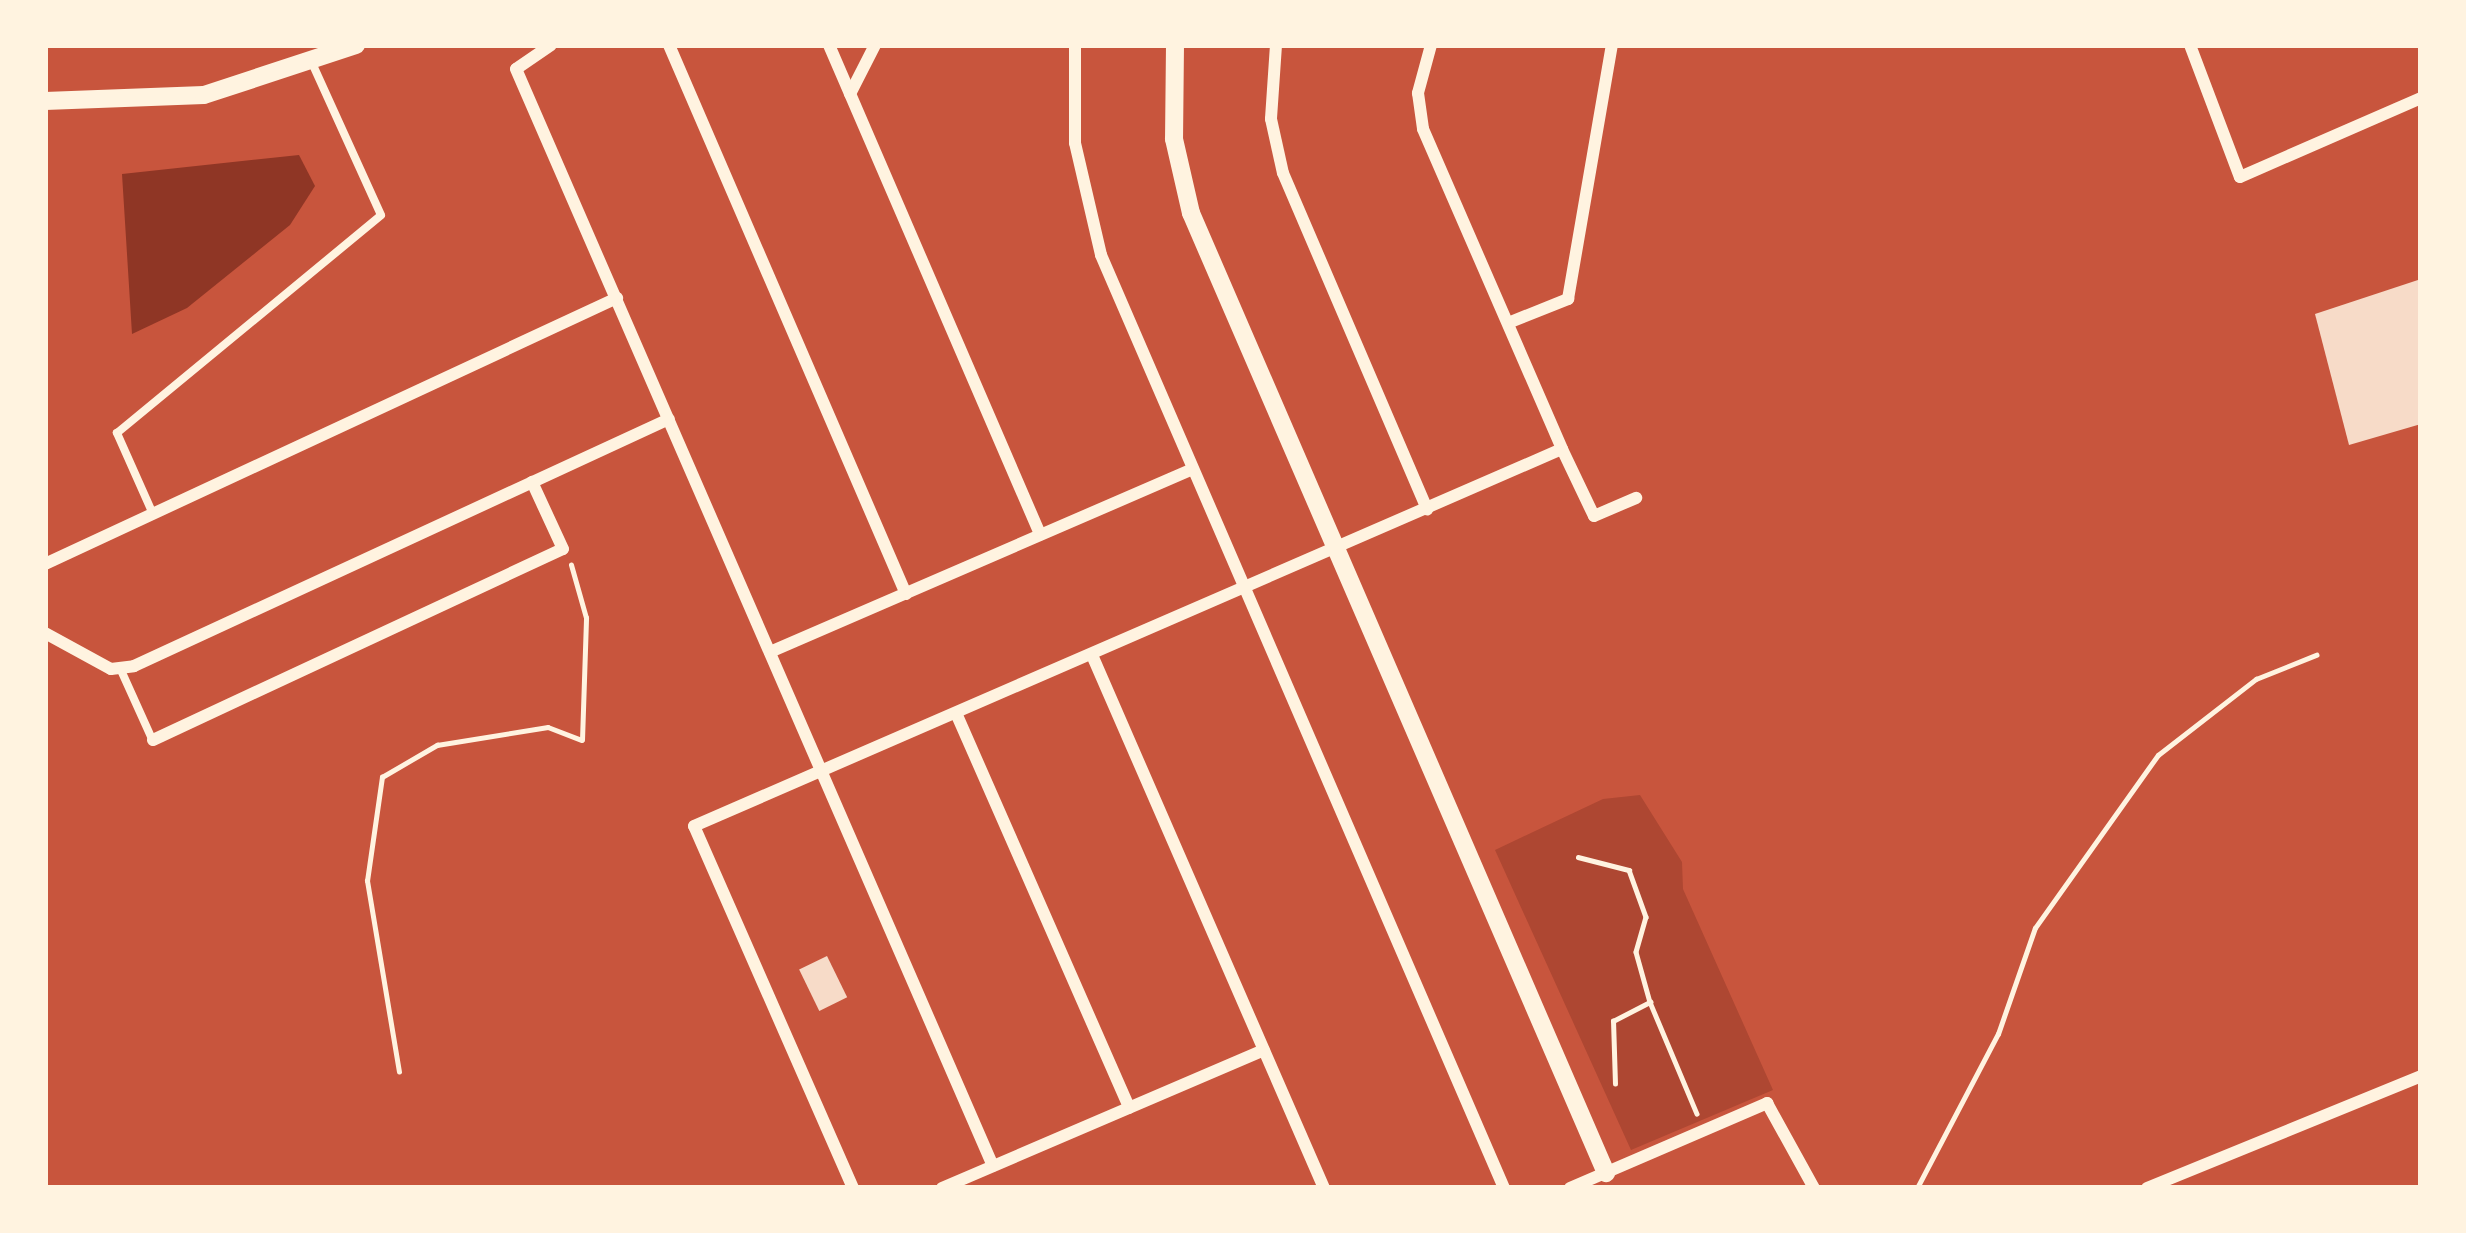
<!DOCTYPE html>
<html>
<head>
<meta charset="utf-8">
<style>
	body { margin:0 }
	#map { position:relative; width:2466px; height:1233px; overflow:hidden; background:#c8553d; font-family:Commissioner,sans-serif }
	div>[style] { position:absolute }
	.green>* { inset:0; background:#ae4732 }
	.water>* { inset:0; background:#8f3625 }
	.building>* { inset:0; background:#f7dbc8; transform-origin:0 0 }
	.path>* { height:4.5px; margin:-2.25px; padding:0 2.25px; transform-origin:2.25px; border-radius:2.25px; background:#fff3e0 }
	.service>* { height:8px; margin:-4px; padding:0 4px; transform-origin:4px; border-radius:4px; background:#fff3e0 }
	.minor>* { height:12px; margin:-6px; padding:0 6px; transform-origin:6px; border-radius:6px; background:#fff3e0 }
	.tertiary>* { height:18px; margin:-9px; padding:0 9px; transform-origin:9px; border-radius:9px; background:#fff3e0 }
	span { translate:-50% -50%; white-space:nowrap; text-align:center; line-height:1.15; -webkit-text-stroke:9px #fff3e0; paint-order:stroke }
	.frame { position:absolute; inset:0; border:48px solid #fff3e0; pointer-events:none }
</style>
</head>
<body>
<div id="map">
	<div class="green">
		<div style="clip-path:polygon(1640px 795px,1682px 862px,1683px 889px,1773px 1090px,1631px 1150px,1495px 850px,1603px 799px)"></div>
	</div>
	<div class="water">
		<div style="clip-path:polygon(299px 155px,315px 186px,290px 225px,187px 308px,132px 334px,122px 174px)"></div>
	</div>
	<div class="building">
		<div style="clip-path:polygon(2421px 279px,2421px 424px,2349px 445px,2315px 314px)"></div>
		<div style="left:827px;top:956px;width:46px;height:31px;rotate:64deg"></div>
	</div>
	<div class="path">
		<div style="left:1578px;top:857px;width:53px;rotate:14.3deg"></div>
		<div style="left:1629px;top:870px;width:50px;rotate:70.1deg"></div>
		<div style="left:1646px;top:917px;width:36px;rotate:106deg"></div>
		<div style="left:1636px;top:952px;width:52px;rotate:74.4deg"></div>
		<div style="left:1650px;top:1002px;width:121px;rotate:67.2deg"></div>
		<div style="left:399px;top:1072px;width:194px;rotate:-99.5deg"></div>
		<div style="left:367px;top:881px;width:105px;rotate:-81.8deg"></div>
		<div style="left:382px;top:777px;width:64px;rotate:-30.2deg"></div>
		<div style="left:437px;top:745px;width:112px;rotate:-9.2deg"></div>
		<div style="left:548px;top:727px;width:36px;rotate:21deg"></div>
		<div style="left:582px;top:740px;width:122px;rotate:-88.1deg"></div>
		<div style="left:586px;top:618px;width:55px;rotate:-105.8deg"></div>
		<div style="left:1615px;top:1084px;width:63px;rotate:-91.8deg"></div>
		<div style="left:1613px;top:1021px;width:42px;rotate:-27.2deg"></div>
		<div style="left:1917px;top:1188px;width:174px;rotate:-62.3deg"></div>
		<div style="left:1998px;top:1034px;width:112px;rotate:-70.8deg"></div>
		<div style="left:2035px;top:928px;width:212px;rotate:-54.6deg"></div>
		<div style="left:2158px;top:755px;width:124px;rotate:-37.8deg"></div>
		<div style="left:2256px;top:679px;width:65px;rotate:-21.8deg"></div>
	</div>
	<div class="service">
		<div style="left:153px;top:514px;width:89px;rotate:-114deg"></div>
		<div style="left:117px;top:433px;width:342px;rotate:-39.5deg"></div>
		<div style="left:381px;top:215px;width:165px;rotate:-114.4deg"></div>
		<div style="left:120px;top:668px;width:78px;rotate:65.7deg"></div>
	</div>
	<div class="minor">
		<div style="left:551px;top:45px;width:42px;rotate:145.6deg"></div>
		<div style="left:516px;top:69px;width:1196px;rotate:66.5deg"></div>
		<div style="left:669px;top:45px;width:598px;rotate:66.65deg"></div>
		<div style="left:829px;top:45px;width:533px;rotate:66.66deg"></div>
		<div style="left:1075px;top:45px;width:98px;rotate:90deg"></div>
		<div style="left:1075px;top:143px;width:115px;rotate:76.9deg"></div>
		<div style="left:1101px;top:255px;width:1016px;rotate:66.64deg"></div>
		<div style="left:1276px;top:45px;width:74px;rotate:93.9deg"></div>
		<div style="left:1271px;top:119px;width:55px;rotate:77.5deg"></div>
		<div style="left:1283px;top:173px;width:366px;rotate:66.8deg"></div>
		<div style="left:1431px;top:45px;width:50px;rotate:105.2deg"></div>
		<div style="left:1418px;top:93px;width:36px;rotate:82deg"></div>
		<div style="left:1423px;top:129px;width:349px;rotate:66.5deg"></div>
		<div style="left:1562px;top:449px;width:74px;rotate:64.5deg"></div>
		<div style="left:1594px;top:516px;width:46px;rotate:-23.2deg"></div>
		<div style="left:2190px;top:45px;width:141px;rotate:69.3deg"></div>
		<div style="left:2240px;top:177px;width:197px;rotate:-23.6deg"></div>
		<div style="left:850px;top:94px;width:55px;rotate:-63deg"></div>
		<div style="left:1508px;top:323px;width:65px;rotate:-21.8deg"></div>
		<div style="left:1568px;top:299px;width:258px;rotate:-80.2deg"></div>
		<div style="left:45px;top:564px;width:631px;rotate:-24.94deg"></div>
		<div style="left:45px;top:633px;width:75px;rotate:28.6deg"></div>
		<div style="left:111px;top:669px;width:23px;rotate:-7deg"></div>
		<div style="left:134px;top:666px;width:589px;rotate:-24.78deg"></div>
		<div style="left:770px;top:652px;width:460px;rotate:-23.4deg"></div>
		<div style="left:1092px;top:655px;width:581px;rotate:66.48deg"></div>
		<div style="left:956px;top:713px;width:431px;rotate:66.3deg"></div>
		<div style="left:153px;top:740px;width:452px;rotate:-25deg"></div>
		<div style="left:563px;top:549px;width:74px;rotate:-114.8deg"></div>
		<div style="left:853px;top:1188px;width:395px;rotate:-113.7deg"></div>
		<div style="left:694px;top:826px;width:946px;rotate:-23.48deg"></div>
		<div style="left:942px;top:1188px;width:350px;rotate:-23.2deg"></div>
		<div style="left:1570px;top:1188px;width:215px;rotate:-23.3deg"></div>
		<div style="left:1767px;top:1103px;width:97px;rotate:61.1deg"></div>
		<div style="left:2147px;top:1188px;width:296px;rotate:-22.2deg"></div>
	</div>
	<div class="tertiary">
		<div style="left:1175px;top:45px;width:94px;rotate:90.6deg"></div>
		<div style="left:1174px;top:139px;width:76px;rotate:77.1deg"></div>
		<div style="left:1191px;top:213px;width:1046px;rotate:66.62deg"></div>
		<div style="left:45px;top:101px;width:159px;rotate:-2.2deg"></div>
		<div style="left:204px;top:95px;width:160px;rotate:-18.2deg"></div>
	</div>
	<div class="frame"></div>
</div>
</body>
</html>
